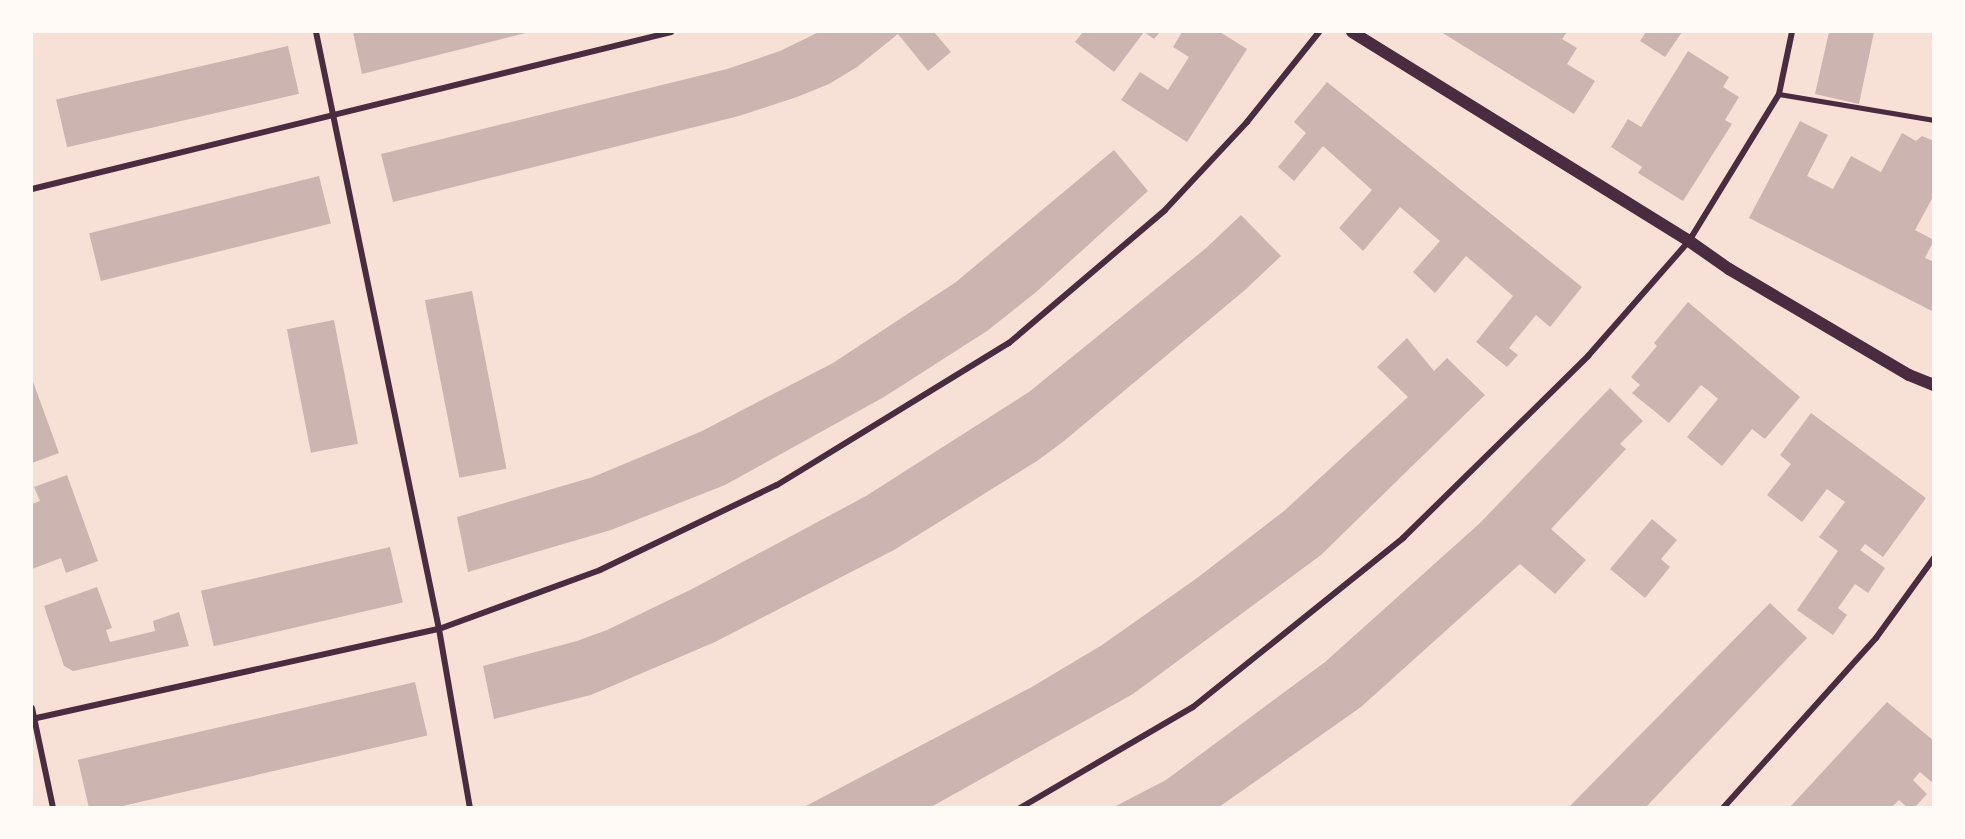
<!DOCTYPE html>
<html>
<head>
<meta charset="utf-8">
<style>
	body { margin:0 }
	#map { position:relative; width:1965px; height:839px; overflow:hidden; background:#f7e1d7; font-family:Signika,sans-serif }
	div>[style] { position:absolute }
	.building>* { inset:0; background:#ccb4b1; transform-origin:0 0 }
	.service>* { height:4.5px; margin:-2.25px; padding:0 2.25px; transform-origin:2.25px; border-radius:2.25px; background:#4a2c40 }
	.minor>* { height:6px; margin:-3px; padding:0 3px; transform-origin:3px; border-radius:3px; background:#4a2c40 }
	.secondary>* { height:12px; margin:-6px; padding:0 6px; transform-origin:6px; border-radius:6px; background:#4a2c40 }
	span { translate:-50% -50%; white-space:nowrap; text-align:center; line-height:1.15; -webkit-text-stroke:5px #fffaf5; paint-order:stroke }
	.frame { position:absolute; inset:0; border:33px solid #fffaf5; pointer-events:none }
</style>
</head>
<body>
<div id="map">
	<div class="building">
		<div style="clip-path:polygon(353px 32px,530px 32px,362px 74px)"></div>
		<div style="clip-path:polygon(819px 32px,934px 32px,951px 52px,928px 71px,898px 34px,857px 67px,829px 84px,797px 97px,739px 116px,393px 202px,381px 154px,727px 69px,780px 51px)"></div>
		<div style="clip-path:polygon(1083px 32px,1160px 32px,1154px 39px,1144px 32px,1114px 72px,1075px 42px)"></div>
		<div style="clip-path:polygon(1182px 32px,1220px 32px,1247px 49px,1187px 142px,1121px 100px,1140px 72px,1168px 90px,1189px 57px,1173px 47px)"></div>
		<div style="clip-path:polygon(1441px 32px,1567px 32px,1562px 39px,1577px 48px,1567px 64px,1595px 81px,1574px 114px)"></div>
		<div style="clip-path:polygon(1646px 32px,1682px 32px,1665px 57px,1640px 41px)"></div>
		<div style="clip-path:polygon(1829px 32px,1874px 32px,1859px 104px,1815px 94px)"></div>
		<div style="left:288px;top:46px;width:49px;height:238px;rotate:77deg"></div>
		<div style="clip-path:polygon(1688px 51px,1729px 77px,1723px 87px,1739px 97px,1725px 120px,1732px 124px,1683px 201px,1638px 173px,1642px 167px,1611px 147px,1628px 119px,1641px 127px)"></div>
		<div style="clip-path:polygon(1327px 82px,1582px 287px,1550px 327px,1536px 315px,1509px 348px,1518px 355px,1507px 367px,1476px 342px,1513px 296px,1466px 256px,1435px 293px,1413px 272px,1440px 241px,1400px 207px,1363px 251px,1339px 228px,1372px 190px,1323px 146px,1294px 181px,1278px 167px,1306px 133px,1294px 122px)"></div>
		<div style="clip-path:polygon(1800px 121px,1828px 135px,1807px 176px,1833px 189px,1851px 156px,1881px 172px,1902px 133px,1916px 141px,1922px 136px,1934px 141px,1934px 195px,1915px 230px,1934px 240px,1925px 258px,1934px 262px,1934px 312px,1749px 218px)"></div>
		<div style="clip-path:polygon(1114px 150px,1148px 191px,1035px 293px,987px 331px,884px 397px,725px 485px,611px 530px,468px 572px,457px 517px,593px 477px,648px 454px,702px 431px,833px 363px,956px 282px)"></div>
		<div style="left:319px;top:176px;width:49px;height:237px;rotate:76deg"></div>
		<div style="clip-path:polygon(1241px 215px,1281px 256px,1245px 290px,1064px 441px,1037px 461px,894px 550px,715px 642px,591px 695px,494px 719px,483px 666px,577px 641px,607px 630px,694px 588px,866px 496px,1029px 392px,1205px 249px)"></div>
		<div style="left:472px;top:291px;width:181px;height:48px;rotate:79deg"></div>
		<div style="clip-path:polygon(1688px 302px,1800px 397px,1765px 439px,1752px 429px,1722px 466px,1687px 437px,1718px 399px,1709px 391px,1701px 385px,1669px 423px,1632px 393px,1640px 385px,1631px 377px,1657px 346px,1654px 343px)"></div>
		<div style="left:334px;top:320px;width:126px;height:48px;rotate:79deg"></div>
		<div style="clip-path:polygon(1407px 338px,1434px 371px,1447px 358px,1485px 395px,1321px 555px,1133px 694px,931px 807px,804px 807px,1030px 688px,1102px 645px,1197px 578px,1284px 511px,1408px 397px,1377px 367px)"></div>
		<div style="clip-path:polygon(32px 379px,59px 453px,32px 463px)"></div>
		<div style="clip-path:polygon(1610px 388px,1643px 421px,1620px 444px,1626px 449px,1551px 529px,1586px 560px,1555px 594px,1520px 564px,1361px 707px,1219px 807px,1114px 807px,1166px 780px,1325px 662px,1480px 523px)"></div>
		<div style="clip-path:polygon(1811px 413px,1926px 498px,1883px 557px,1865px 544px,1860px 550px,1885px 568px,1868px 593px,1855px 584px,1838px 608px,1847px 615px,1833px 635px,1797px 610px,1838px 551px,1819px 537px,1845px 502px,1827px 489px,1802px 522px,1767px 495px,1791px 464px,1780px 455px)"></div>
		<div style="clip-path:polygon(67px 475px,98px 561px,66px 573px,61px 558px,32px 569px,32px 504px,40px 501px,34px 487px)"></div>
		<div style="clip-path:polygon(1652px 519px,1677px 540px,1661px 559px,1670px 567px,1645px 598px,1610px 569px)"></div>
		<div style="left:390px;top:547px;width:57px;height:194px;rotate:77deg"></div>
		<div style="clip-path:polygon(97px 587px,112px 628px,106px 630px,110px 642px,155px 631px,153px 621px,179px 612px,189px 646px,73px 671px,64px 666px,44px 606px)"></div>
		<div style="clip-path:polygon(1770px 603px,1807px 638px,1646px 807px,1569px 807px)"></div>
		<div style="left:415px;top:682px;width:55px;height:346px;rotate:77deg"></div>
		<div style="clip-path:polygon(1887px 702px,1934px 741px,1934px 784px,1920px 772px,1913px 780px,1927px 794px,1915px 807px,1907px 807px,1899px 800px,1892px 807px,1790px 807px)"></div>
	</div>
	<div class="service">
		<div style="left:1779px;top:94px;width:157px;rotate:9.5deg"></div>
	</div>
	<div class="minor">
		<div style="left:316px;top:32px;width:610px;rotate:78.36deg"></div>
		<div style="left:439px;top:629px;width:182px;rotate:80.2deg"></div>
		<div style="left:32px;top:189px;width:658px;rotate:-13.8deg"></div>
		<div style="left:32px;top:708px;width:102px;rotate:78.1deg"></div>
		<div style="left:32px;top:719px;width:417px;rotate:-12.5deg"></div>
		<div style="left:439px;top:629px;width:171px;rotate:-20.1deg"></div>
		<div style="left:600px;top:570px;width:196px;rotate:-25.7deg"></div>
		<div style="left:777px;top:485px;width:272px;rotate:-31.5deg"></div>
		<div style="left:1009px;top:343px;width:205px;rotate:-40.4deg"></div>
		<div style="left:1165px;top:210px;width:120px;rotate:-47deg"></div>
		<div style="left:1247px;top:122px;width:115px;rotate:-51.3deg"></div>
		<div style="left:1020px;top:808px;width:200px;rotate:-30.3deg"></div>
		<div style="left:1193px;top:707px;width:270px;rotate:-38.8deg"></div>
		<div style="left:1403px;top:538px;width:260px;rotate:-44.5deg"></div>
		<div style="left:1588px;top:356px;width:153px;rotate:-48.7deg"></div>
		<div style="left:1689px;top:241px;width:172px;rotate:-58.5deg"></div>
		<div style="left:1779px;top:94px;width:63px;rotate:-78.2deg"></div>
		<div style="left:1723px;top:808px;width:229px;rotate:-48deg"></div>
		<div style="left:1876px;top:638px;width:99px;rotate:-54.1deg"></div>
	</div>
	<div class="secondary">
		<div style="left:1352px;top:32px;width:397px;rotate:31.8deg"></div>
		<div style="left:1689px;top:241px;width:49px;rotate:35deg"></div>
		<div style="left:1729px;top:269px;width:209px;rotate:30.5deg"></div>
		<div style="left:1909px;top:375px;width:27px;rotate:22deg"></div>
	</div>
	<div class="frame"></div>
</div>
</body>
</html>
